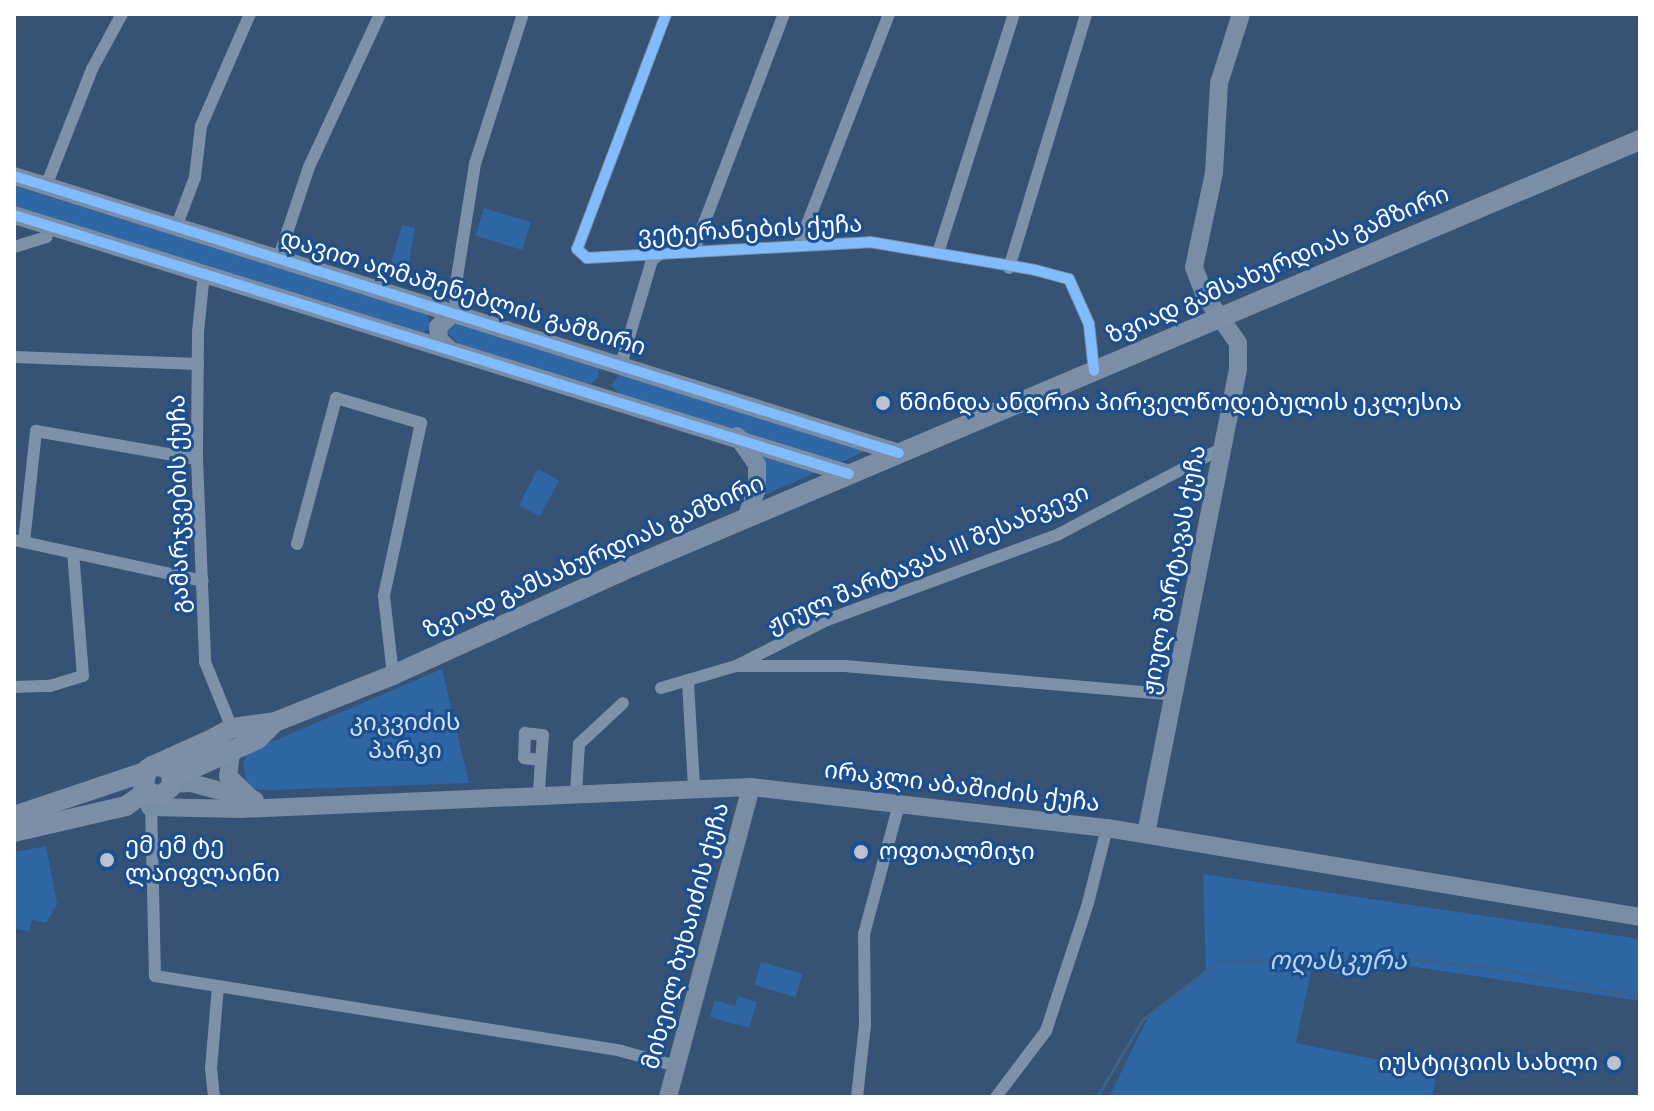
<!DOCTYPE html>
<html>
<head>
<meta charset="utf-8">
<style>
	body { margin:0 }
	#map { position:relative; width:1654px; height:1111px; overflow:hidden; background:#365274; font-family:"Source Sans 3","Noto Sans Georgian",sans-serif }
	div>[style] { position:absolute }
	.green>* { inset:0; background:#2f66a5; transform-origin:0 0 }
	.stream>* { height:3px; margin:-1.5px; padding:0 1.5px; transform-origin:1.5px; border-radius:1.5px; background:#3b618d }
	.street>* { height:12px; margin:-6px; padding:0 6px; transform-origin:6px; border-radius:6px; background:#7d92a8 }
	.secondary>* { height:18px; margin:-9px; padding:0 9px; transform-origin:9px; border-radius:9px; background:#798da4 }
	.primary>* { height:20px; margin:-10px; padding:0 10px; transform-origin:10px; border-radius:10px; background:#7d8ea7 }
	.cycleway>* { height:10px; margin:-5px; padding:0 5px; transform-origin:5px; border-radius:5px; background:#80bcff }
	.dots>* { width:22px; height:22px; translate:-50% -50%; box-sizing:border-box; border:4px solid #1b4f8f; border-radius:50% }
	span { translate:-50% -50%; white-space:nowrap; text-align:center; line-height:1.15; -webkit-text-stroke:6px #1b4f8f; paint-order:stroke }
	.street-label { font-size:24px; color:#fff }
	.poi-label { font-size:24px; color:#fff }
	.left { translate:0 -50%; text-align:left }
	.right { translate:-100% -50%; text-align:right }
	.park-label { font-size:24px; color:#cfe3fa }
	.water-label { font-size:26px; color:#b5d3f5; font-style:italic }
	.frame { position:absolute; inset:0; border:16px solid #fff; pointer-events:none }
</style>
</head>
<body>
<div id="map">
	<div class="green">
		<div style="clip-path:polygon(14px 186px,428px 314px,430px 329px,423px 332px,14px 206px)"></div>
		<div style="left:484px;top:208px;width:49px;height:29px;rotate:17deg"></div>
		<div style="clip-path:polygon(402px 225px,415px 228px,407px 275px,389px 270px)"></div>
		<div style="clip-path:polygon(456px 323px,599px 368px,598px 377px,591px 384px,459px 344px,447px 332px)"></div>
		<div style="clip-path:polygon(620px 374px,868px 450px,842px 462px,620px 394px,611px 385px)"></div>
		<div style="clip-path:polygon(762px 457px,815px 473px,764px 495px)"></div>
		<div style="left:538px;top:469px;width:24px;height:41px;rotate:28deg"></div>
		<div style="clip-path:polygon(442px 669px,469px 783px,271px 790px,255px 789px,246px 780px,243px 763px,248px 752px)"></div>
		<div style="clip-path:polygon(46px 846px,57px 904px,46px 923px,32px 920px,29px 932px,14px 928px,14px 852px)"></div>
		<div style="clip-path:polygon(1203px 874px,1640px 939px,1640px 1001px,1389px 963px,1338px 974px,1312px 966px,1296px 1043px,1437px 1072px,1432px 1097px,1109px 1097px,1149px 1016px,1206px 972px)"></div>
		<div style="left:761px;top:962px;width:43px;height:24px;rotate:16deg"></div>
		<div style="clip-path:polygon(738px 996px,757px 1002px,749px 1028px,710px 1017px,715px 1000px,735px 1006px)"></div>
	</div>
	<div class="stream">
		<div style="left:1097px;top:1097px;width:89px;rotate:-59.7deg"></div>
		<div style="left:1142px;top:1020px;width:95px;rotate:-37.7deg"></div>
		<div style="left:1217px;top:962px;width:171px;rotate:-1.7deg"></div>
		<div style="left:1388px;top:957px;width:110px;rotate:5.8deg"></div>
		<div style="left:1497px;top:968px;width:146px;rotate:11.5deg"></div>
	</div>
	<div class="street">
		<div style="left:666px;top:14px;width:251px;rotate:110.7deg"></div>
		<div style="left:577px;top:249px;width:13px;rotate:42deg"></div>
		<div style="left:587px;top:258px;width:283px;rotate:-3.2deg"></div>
		<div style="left:870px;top:242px;width:167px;rotate:9.6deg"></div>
		<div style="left:1035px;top:270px;width:35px;rotate:15deg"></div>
		<div style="left:1069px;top:279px;width:49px;rotate:66deg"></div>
		<div style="left:1089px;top:324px;width:47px;rotate:83.9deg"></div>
		<div style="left:46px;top:186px;width:126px;rotate:-68.5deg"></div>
		<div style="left:92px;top:69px;width:63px;rotate:-61.4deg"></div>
		<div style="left:177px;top:225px;width:51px;rotate:-69.4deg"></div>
		<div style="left:195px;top:177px;width:51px;rotate:-83.3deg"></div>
		<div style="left:201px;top:126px;width:122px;rotate:-66.4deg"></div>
		<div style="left:799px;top:245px;width:248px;rotate:-68.7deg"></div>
		<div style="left:14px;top:247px;width:34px;rotate:-17deg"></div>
		<div style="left:46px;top:237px;width:12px;rotate:-70deg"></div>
		<div style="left:693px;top:252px;width:255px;rotate:-69.1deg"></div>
		<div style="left:938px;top:253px;width:251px;rotate:-72.4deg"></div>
		<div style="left:279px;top:257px;width:95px;rotate:-71.6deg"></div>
		<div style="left:309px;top:167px;width:169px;rotate:-65.1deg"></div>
		<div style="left:1009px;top:268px;width:265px;rotate:-73.1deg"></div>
		<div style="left:204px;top:273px;width:59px;rotate:95.8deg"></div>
		<div style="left:198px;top:332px;width:127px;rotate:90.5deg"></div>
		<div style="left:197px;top:459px;width:203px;rotate:87.7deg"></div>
		<div style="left:205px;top:662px;width:71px;rotate:67.8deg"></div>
		<div style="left:456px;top:311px;width:21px;rotate:-93deg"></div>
		<div style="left:455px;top:290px;width:128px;rotate:-81deg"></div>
		<div style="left:475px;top:164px;width:157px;rotate:-72.3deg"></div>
		<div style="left:14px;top:357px;width:184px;rotate:2.2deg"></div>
		<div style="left:621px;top:364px;width:109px;rotate:-73.4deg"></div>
		<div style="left:652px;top:260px;width:9px;rotate:-36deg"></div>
		<div style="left:14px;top:540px;width:193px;rotate:12.2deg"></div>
		<div style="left:24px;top:542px;width:112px;rotate:-83.8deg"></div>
		<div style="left:36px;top:431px;width:163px;rotate:9.9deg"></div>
		<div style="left:297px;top:544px;width:151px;rotate:-75deg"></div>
		<div style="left:336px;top:398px;width:89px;rotate:16.4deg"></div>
		<div style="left:421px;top:423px;width:177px;rotate:102.1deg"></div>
		<div style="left:384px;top:596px;width:80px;rotate:83.5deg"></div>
		<div style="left:738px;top:666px;width:107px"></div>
		<div style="left:845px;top:666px;width:330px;rotate:5deg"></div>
		<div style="left:688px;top:683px;width:105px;rotate:86.7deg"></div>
		<div style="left:14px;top:687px;width:36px;rotate:-2deg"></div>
		<div style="left:50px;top:686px;width:34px;rotate:-17deg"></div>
		<div style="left:83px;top:676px;width:123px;rotate:-94.6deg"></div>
		<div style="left:661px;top:688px;width:78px;rotate:-16.3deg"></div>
		<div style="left:736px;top:666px;width:102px;rotate:-26.8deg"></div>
		<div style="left:827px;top:620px;width:247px;rotate:-20.3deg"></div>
		<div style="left:1059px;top:534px;width:184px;rotate:-27.8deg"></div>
		<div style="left:576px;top:793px;width:49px;rotate:-86.5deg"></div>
		<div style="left:579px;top:744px;width:60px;rotate:-43deg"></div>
		<div style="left:539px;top:794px;width:19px;rotate:-87deg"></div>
		<div style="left:540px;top:775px;width:40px;rotate:-85.7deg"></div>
		<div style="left:543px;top:735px;width:18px;rotate:-174deg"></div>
		<div style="left:525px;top:733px;width:25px;rotate:92deg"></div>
		<div style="left:524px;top:758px;width:17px;rotate:7deg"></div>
		<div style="left:151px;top:801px;width:175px;rotate:88.7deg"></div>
		<div style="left:155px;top:976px;width:472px;rotate:9.1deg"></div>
		<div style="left:621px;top:1051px;width:57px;rotate:15.3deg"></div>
		<div style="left:214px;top:1097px;width:29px;rotate:-96deg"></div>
		<div style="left:211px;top:1068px;width:82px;rotate:-85.1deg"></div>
		<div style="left:857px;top:1097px;width:72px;rotate:-83.7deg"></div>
		<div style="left:865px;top:1025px;width:91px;rotate:-90.6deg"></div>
		<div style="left:864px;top:934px;width:135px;rotate:-74.9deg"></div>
		<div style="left:996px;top:1097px;width:83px;rotate:-52.9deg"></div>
		<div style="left:1046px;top:1031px;width:135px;rotate:-71.8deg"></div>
		<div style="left:1088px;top:903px;width:77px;rotate:-75.8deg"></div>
	</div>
	<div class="secondary">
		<div style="left:14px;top:176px;width:927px;rotate:17.38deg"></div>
		<div style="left:14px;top:215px;width:874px;rotate:17.23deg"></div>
		<div style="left:448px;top:348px;width:12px;rotate:-138deg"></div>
		<div style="left:439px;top:340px;width:13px;rotate:-94deg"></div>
		<div style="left:438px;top:327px;width:24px;rotate:-42deg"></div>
		<div style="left:737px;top:436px;width:35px;rotate:55deg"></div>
		<div style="left:757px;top:465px;width:24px;rotate:90deg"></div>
		<div style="left:757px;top:489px;width:31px;rotate:111deg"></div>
		<div style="left:231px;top:753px;width:23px;rotate:97deg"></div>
		<div style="left:228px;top:776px;width:32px;rotate:44deg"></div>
		<div style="left:172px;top:784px;width:19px;rotate:-3deg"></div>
		<div style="left:191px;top:783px;width:66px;rotate:14.9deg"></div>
		<div style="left:150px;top:807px;width:90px;rotate:1.3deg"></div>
		<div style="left:240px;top:809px;width:511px;rotate:-2.47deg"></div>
		<div style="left:751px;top:787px;width:358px;rotate:6.6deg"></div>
		<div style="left:1107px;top:828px;width:540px;rotate:9.48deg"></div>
		<div style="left:1146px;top:834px;width:474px;rotate:-78.8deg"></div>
		<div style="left:1238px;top:369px;width:26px;rotate:-90deg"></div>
		<div style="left:1238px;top:343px;width:57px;rotate:-125.1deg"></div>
		<div style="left:1205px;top:296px;width:31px;rotate:-111deg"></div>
		<div style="left:1194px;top:267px;width:96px;rotate:-78deg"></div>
		<div style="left:1214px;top:173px;width:90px;rotate:-86.8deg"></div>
		<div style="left:1219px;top:83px;width:72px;rotate:-72.3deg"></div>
		<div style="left:668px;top:1097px;width:321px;rotate:-75deg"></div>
	</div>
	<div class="primary">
		<div style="left:152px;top:766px;width:13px;rotate:4deg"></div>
		<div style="left:165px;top:767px;width:11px;rotate:49deg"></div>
		<div style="left:172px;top:775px;width:12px;rotate:95deg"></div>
		<div style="left:171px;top:787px;width:12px;rotate:138deg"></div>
		<div style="left:162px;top:795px;width:11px;rotate:-175deg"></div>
		<div style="left:151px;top:794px;width:12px;rotate:-132deg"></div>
		<div style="left:143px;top:785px;width:17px;rotate:-73deg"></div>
		<div style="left:148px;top:769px;width:5px;rotate:-37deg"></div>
		<div style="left:152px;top:766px;width:68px;rotate:-24.3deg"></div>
		<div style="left:214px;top:738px;width:21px;rotate:-29deg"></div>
		<div style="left:232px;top:728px;width:43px;rotate:-7.9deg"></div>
		<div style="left:275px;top:722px;width:127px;rotate:-21.7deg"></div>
		<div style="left:393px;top:675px;width:261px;rotate:-24.4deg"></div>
		<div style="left:631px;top:567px;width:1096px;rotate:-22.94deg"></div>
		<div style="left:172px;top:778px;width:94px;rotate:-24.4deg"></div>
		<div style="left:258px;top:739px;width:24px;rotate:-45deg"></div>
		<div style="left:14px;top:816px;width:138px;rotate:-18.6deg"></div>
		<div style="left:14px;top:832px;width:115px;rotate:-13.1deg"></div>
		<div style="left:126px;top:806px;width:26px;rotate:-36deg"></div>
	</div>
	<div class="cycleway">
		<div style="left:666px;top:14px;width:251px;rotate:110.7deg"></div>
		<div style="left:577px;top:249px;width:13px;rotate:42deg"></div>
		<div style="left:587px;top:258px;width:283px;rotate:-3.2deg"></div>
		<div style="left:870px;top:242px;width:167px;rotate:9.6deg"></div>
		<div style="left:1035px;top:270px;width:35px;rotate:15deg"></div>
		<div style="left:1069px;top:279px;width:49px;rotate:66deg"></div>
		<div style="left:1089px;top:324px;width:47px;rotate:83.9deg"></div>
		<div style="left:14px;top:176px;width:927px;rotate:17.38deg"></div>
		<div style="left:14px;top:215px;width:874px;rotate:17.23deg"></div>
	</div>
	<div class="dots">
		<div style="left:883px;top:403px;background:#b9c2ce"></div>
		<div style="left:861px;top:852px;background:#b9c2ce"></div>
		<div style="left:107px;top:860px;background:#b9c2ce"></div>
		<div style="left:1614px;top:1063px;background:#b9c2ce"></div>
	</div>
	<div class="street-label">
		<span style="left:750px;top:230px;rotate:-3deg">ვეტერანების ქუჩა</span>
		<span style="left:1278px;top:265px;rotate:-23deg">ზვიად გამსახურდიას გამზირი</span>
		<span style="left:463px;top:293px;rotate:17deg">დავით აღმაშენებლის გამზირი</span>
		<span style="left:179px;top:504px;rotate:-91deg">გამარჯვების ქუჩა</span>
		<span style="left:594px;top:557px;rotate:-24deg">ზვიად გამსახურდიას გამზირი</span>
		<span style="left:928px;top:559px;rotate:-23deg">ჟიულ შარტავას III შესახვევი</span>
		<span style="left:1174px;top:570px;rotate:-79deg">ჟიულ შარტავას ქუჩა</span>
		<span style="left:962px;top:787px;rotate:7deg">ირაკლი აბაშიძის ქუჩა</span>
		<span style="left:686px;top:936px;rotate:-75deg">მიხეილ ბუხაიძის ქუჩა</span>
	</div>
	<div class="poi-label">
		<span class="left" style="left:899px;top:403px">წმინდა ანდრია პირველწოდებულის ეკლესია</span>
		<span class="left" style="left:125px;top:860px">ემ ემ ტე<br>ლაიფლაინი</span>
		<span class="left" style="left:879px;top:852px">ოფთალმიჯი</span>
		<span class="right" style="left:1598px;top:1063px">იუსტიციის სახლი</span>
	</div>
	<div class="park-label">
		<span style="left:405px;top:737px">კიკვიძის<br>პარკი</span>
	</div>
	<div class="water-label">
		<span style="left:1338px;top:961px">ოღასკურა</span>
	</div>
	<div class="frame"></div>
</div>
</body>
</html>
